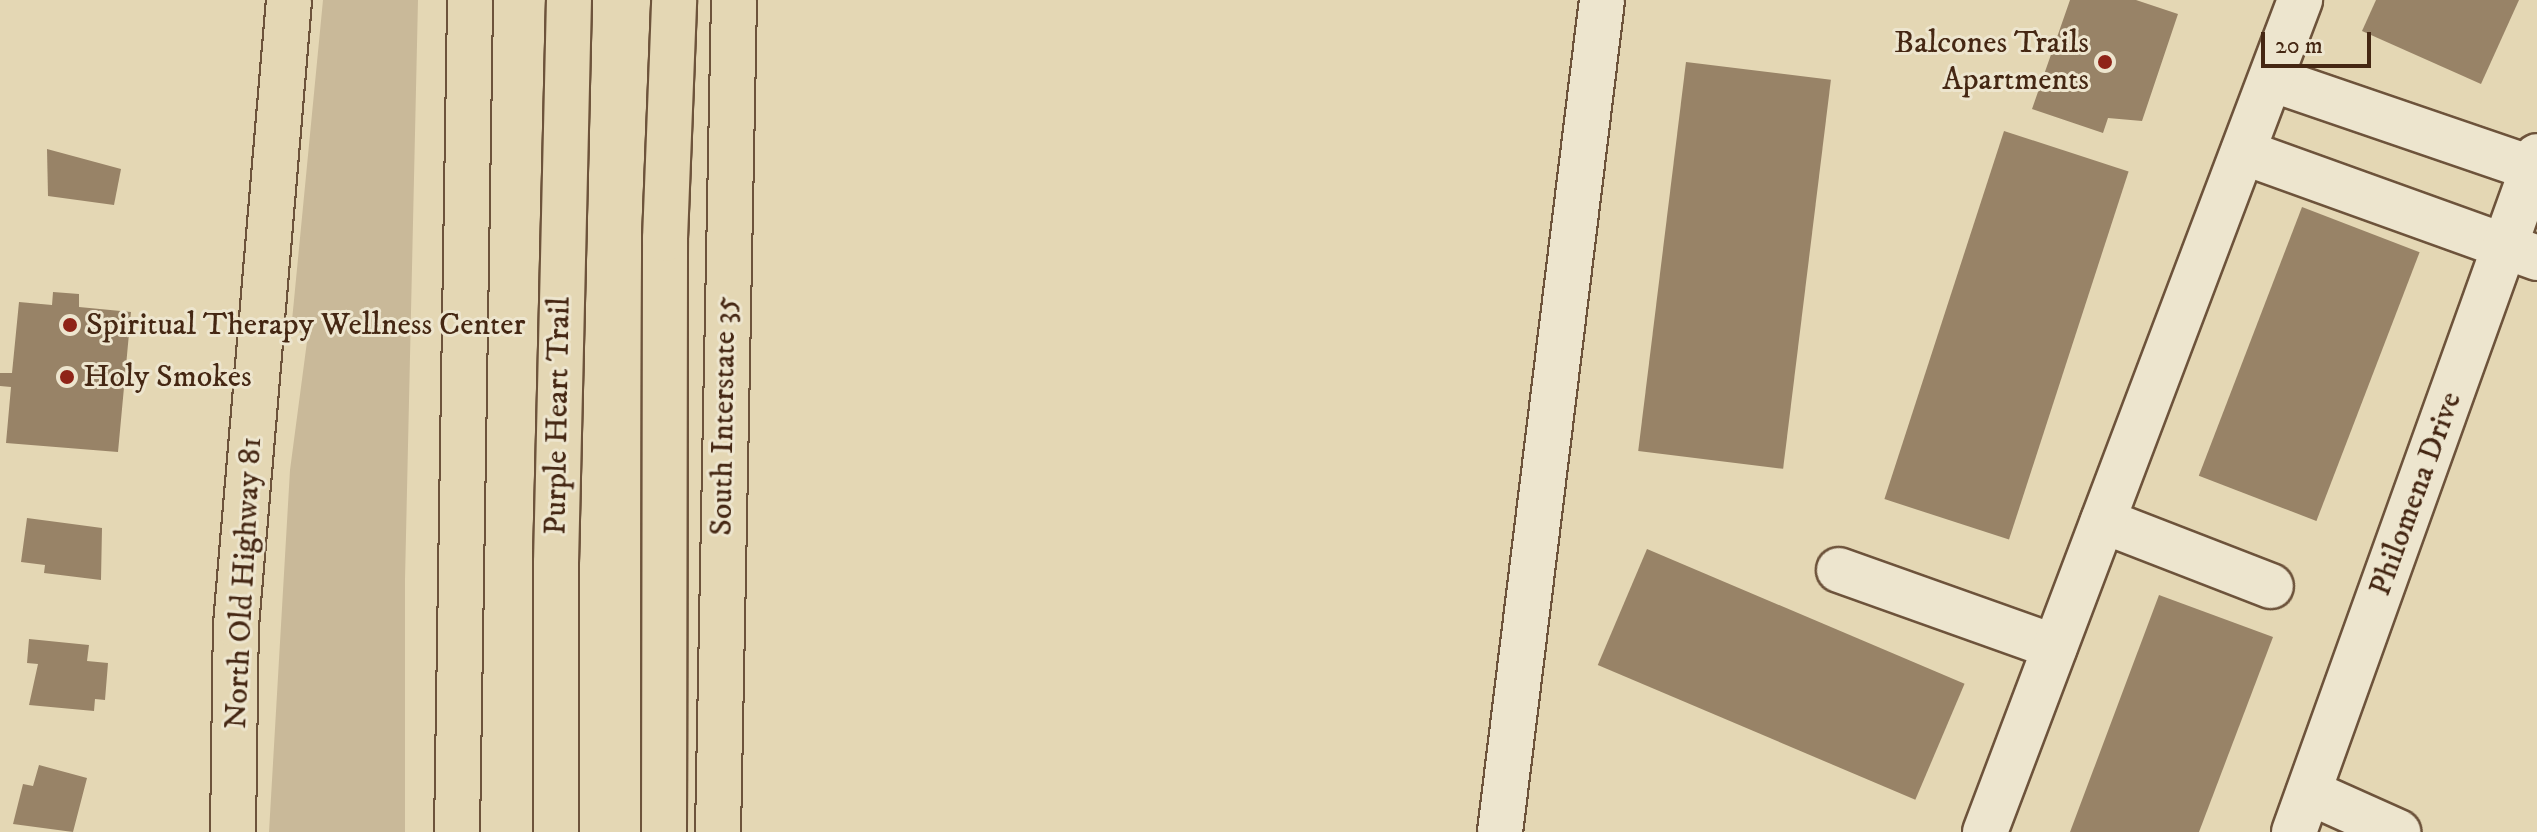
<!DOCTYPE html>
<html>
<head>
<meta charset="utf-8">
<style>
	body { margin:0 }
	#map { position:relative; width:2537px; height:832px; overflow:hidden; background:#e4d7b4; font-family:"IM FELL DW Pica",serif }
	div>[style] { position:absolute }
	.green>* { inset:0; background:#c9b999 }
	.building>* { inset:0; background:#988367; transform-origin:0 0 }
	.roads { filter:drop-shadow(2px 0 #6d533b) drop-shadow(-2px 0 #6d533b) drop-shadow(0 2px #6d533b) drop-shadow(0 -2px #6d533b) }
	.minor>* { height:44px; margin:-22px; padding:0 22px; transform-origin:22px; border-radius:22px; background:#ede5ce }
	.major>* { height:44px; margin:-22px; padding:0 22px; transform-origin:22px; border-radius:22px; background:#e4d7b4 }
	.highway>* { height:44px; margin:-22px; padding:0 22px; transform-origin:22px; border-radius:22px; background:#e4d7b4 }
	.dots>* { width:22px; height:22px; translate:-50% -50%; box-sizing:border-box; border:4px solid #ede5ce; border-radius:50% }
	span { translate:-50% -50%; white-space:nowrap; text-align:center; line-height:1.15; -webkit-text-stroke:6px #ede5ce; paint-order:stroke }
	.poi-label { font-size:32px; color:#452713 }
	.right { translate:-100% -50%; text-align:right }
	.left { translate:0 -50%; text-align:left }
	.street-label { font-size:32px; color:#452713 }
	.scale { position:absolute; left:2261px; top:32px; width:110px; height:36px; box-sizing:border-box; border:4px solid #452713; border-top:0; padding-left:10px; font-size:24px; line-height:28px; white-space:nowrap; color:#452713; -webkit-text-stroke:6px #ede5ce; paint-order:stroke }
</style>
</head>
<body>
<div id="map">
	<div class="green">
		<div style="clip-path:polygon(323px 0,418px 0,405px 580px,405px 832px,269px 832px,290px 470px,308px 334px,291px 331px)"></div>
	</div>
	<div class="building">
		<div style="clip-path:polygon(2070px 0,2136px 0,2178px 14px,2142px 121px,2108px 118px,2103px 133px,2032px 109px)"></div>
		<div style="clip-path:polygon(2376px 0,2519px 0,2481px 84px,2362px 31px)"></div>
		<div style="left:1686px;top:62px;width:146px;height:392px;rotate:7deg"></div>
		<div style="left:2004px;top:131px;width:131px;height:387px;rotate:18deg"></div>
		<div style="clip-path:polygon(47px 149px,121px 169px,114px 205px,48px 196px)"></div>
		<div style="left:2302px;top:207px;width:126px;height:288px;rotate:21deg"></div>
		<div style="clip-path:polygon(53px 292px,79px 294px,79px 307px,131px 312px,118px 452px,6px 443px,11px 387px,0 386px,0 373px,12px 373px,19px 302px,52px 305px)"></div>
		<div style="clip-path:polygon(27px 518px,102px 528px,101px 580px,44px 573px,45px 565px,21px 562px)"></div>
		<div style="left:1647px;top:549px;width:345px;height:126px;rotate:23deg"></div>
		<div style="clip-path:polygon(2159px 595px,2273px 637px,2199px 832px,2070px 832px)"></div>
		<div style="clip-path:polygon(29px 639px,89px 645px,87px 661px,108px 663px,105px 700px,95px 699px,94px 711px,29px 705px,38px 664px,27px 663px)"></div>
		<div style="clip-path:polygon(39px 765px,87px 778px,73px 832px,13px 824px,23px 784px,33px 786px)"></div>
	</div>
	<div class="roads">
		<div class="minor">
			<div style="left:2271px;top:79px;width:281px;rotate:18.9deg"></div>
			<div style="left:2243px;top:152px;width:313px;rotate:19.8deg"></div>
			<div style="left:2103px;top:521px;width:180px;rotate:21.2deg"></div>
			<div style="left:1839px;top:570px;width:229px;rotate:19.6deg"></div>
			<div style="left:2309px;top:792px;width:98px;rotate:24.2deg"></div>
			<div style="left:1500px;top:832px;width:838px;rotate:-83.01deg"></div>
			<div style="left:1985px;top:832px;width:890px;rotate:-69.26deg"></div>
			<div style="left:2294px;top:832px;width:718px;rotate:-70.23deg"></div>
		</div>
		<div class="major">
			<div style="left:233px;top:832px;width:207px;rotate:-89.2deg"></div>
			<div style="left:236px;top:625px;width:627px;rotate:-85.15deg"></div>
			<div style="left:718px;top:832px;width:832px;rotate:-88.9deg"></div>
		</div>
		<div class="highway">
			<div style="left:457px;top:832px;width:832px;rotate:-89.1deg"></div>
			<div style="left:556px;top:832px;width:269px;rotate:-90deg"></div>
			<div style="left:556px;top:563px;width:563px;rotate:-88.68deg"></div>
			<div style="left:664px;top:832px;width:593px;rotate:-89.9deg"></div>
			<div style="left:665px;top:239px;width:239px;rotate:-87.8deg"></div>
		</div>
	</div>
	<div class="dots">
		<div style="left:2105px;top:62px;background:#8f2418"></div>
		<div style="left:70px;top:325px;background:#8f2418"></div>
		<div style="left:67px;top:377px;background:#8f2418"></div>
	</div>
	<div class="poi-label">
		<span class="right" style="left:2089px;top:62px">Balcones Trails<br>Apartments</span>
		<span class="left" style="left:86px;top:325px">Spiritual Therapy Wellness Center</span>
		<span class="left" style="left:83px;top:377px">Holy Smokes</span>
	</div>
	<div class="street-label">
		<span style="left:558px;top:416px;rotate:-89deg">Purple Heart Trail</span>
		<span style="left:724px;top:416px;rotate:-89deg">South Interstate 35</span>
		<span style="left:2416px;top:494px;rotate:-70deg">Philomena Drive</span>
		<span style="left:244px;top:583px;rotate:-87deg">North Old Highway 81</span>
	</div>
	<div class="scale">20 m</div>
</div>
</body>
</html>
